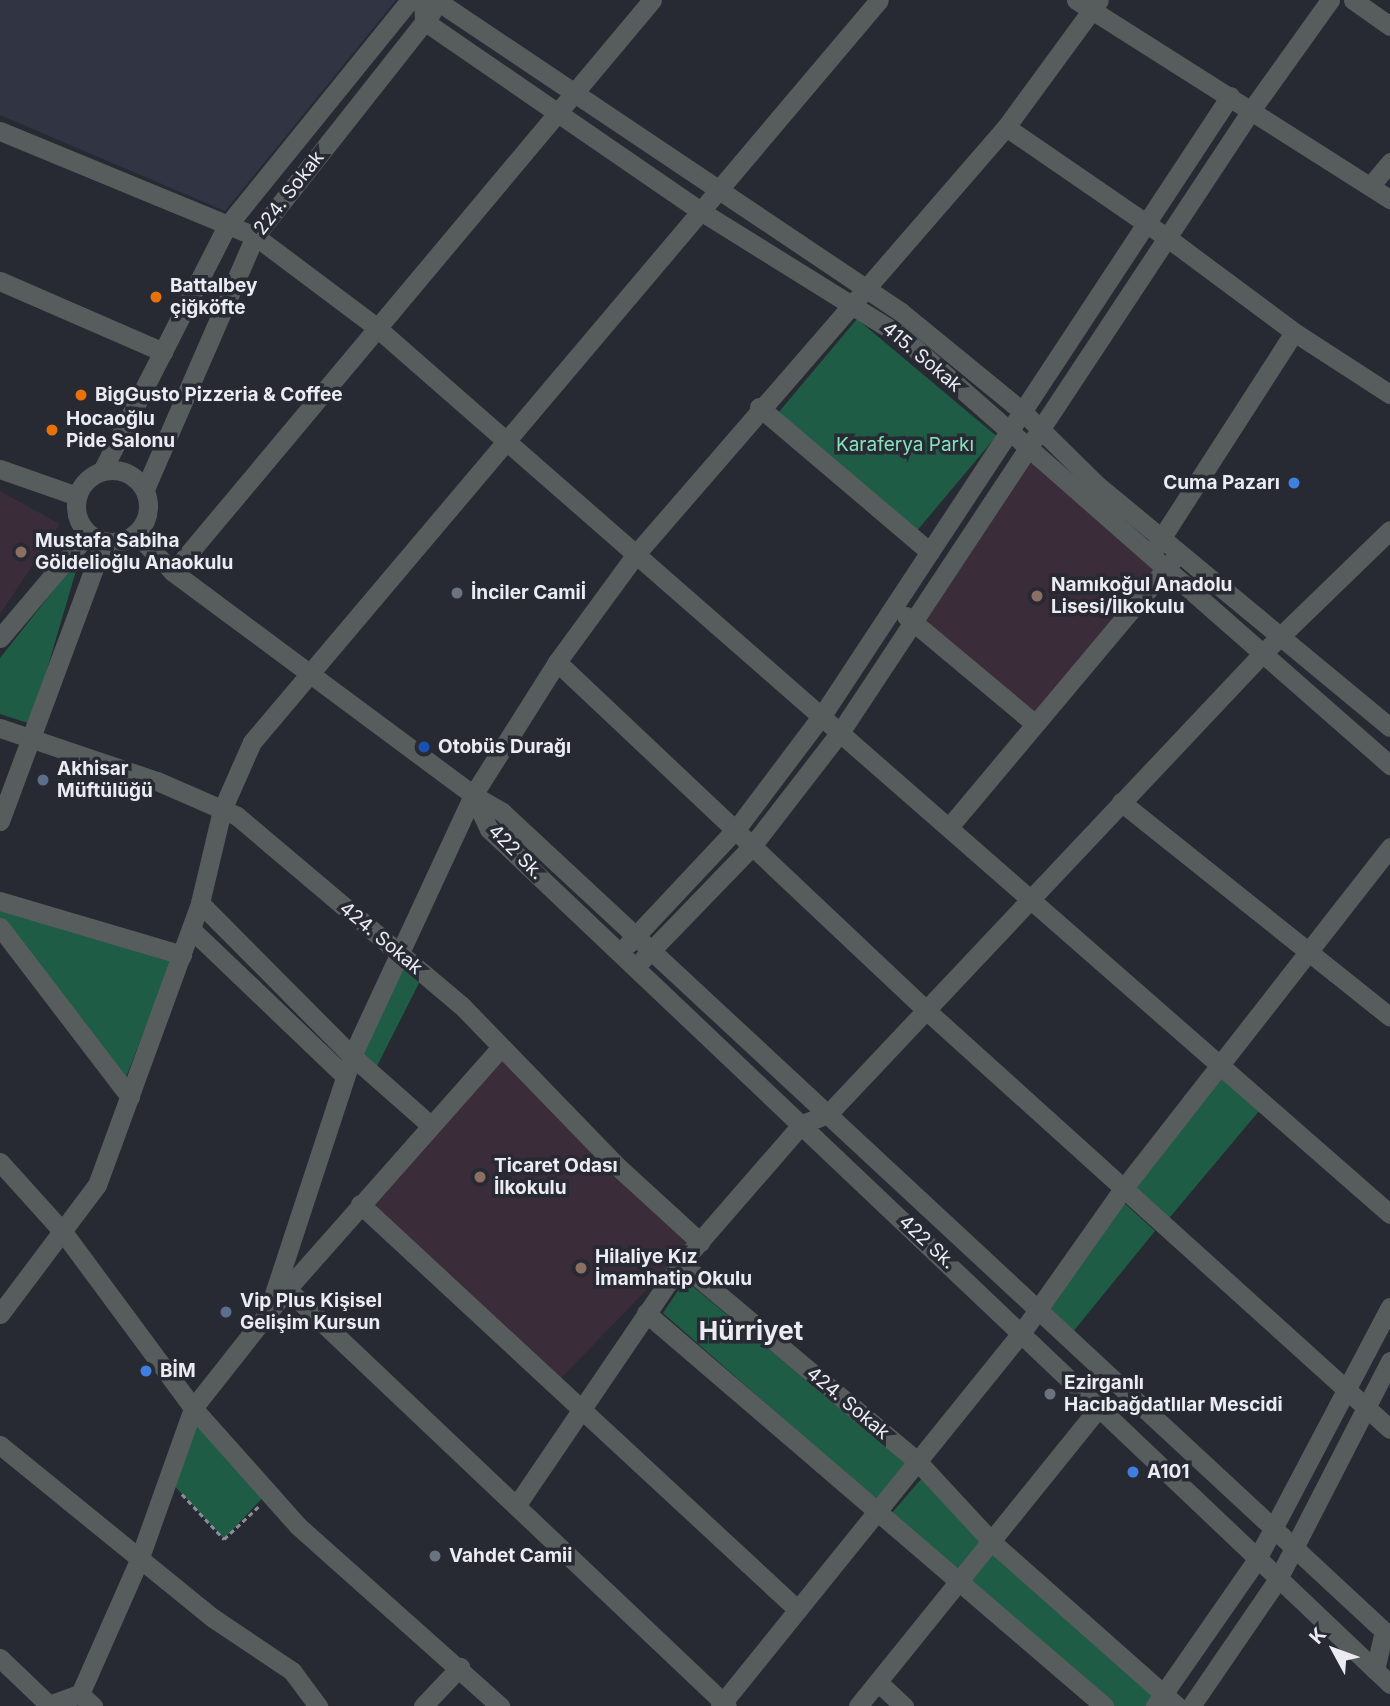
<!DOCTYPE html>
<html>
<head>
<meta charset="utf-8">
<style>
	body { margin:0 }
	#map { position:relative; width:1390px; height:1706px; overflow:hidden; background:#282a33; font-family:Inter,sans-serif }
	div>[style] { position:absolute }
	.built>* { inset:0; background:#313443 }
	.education>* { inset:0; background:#3b2c39; transform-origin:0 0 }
	.green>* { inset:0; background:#1f5c45; transform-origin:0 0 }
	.path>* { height:2.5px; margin-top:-1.25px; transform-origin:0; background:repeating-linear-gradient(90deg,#8b8c94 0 5px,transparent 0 8.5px) }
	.minor>* { height:19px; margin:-9.5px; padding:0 9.5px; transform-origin:9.5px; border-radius:9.5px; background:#575d5d }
	.minor>.ring { margin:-9.5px; padding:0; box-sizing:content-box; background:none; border:19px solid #575d5d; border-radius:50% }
	.dots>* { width:19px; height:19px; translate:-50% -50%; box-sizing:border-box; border:4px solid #282a33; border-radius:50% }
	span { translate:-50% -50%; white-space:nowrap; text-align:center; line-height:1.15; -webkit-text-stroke:7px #282a33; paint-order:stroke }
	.street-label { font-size:19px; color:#ebecf2 }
	.poi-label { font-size:19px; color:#ebecf2; font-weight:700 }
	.left { translate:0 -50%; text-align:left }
	.right { translate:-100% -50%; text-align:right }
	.park-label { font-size:19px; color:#85e2ba }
	.district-label { font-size:26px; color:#ebecf2; font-weight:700 }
	.north { position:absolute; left:1299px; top:1615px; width:70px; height:70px; -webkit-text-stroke:5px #282a33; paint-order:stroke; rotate:311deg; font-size:19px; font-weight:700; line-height:28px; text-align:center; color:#ebecf2 }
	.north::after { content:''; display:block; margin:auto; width:24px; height:32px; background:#ebecf2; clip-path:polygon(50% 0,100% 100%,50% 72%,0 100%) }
</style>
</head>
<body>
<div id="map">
	<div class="built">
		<div style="clip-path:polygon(0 0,396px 0,225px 211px,0 115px)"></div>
	</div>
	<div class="education">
		<div style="clip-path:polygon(1028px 450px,1165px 571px,1035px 724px,914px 621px)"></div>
		<div style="clip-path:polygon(0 491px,60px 524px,0 614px)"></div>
		<div style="left:501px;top:1056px;width:267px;height:198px;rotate:44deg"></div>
	</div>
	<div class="green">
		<div style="left:857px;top:319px;width:182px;height:131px;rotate:40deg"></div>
		<div style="clip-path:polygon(80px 557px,31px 724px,0 714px,0 658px)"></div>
		<div style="clip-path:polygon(0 908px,172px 959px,125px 1080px,0 920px)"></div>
		<div style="clip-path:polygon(403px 965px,420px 981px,377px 1066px,352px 1056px)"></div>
		<div style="left:1221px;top:1077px;width:51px;height:142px;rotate:40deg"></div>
		<div style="clip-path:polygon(1122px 1201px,1155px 1231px,1072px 1333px,1045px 1308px)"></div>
		<div style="clip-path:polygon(685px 1280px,907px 1464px,877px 1501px,663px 1313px)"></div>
		<div style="clip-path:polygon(193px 1408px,268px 1492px,224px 1539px,168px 1479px)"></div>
		<div style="clip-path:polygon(922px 1478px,984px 1543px,960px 1570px,891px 1514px)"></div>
		<div style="clip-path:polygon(995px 1552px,1155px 1694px,1148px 1706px,1111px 1706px,970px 1582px)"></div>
	</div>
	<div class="path">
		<div style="left:182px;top:1494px;width:62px;rotate:47deg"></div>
		<div style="left:224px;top:1539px;width:47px;rotate:-43.3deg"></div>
	</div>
	<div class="minor">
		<div style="left:423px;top:0;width:21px;rotate:87deg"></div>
		<div style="left:424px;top:21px;width:337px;rotate:34.5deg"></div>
		<div style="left:702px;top:212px;width:234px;rotate:31.9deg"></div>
		<div style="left:901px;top:336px;width:651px;rotate:41.26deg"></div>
		<div style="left:436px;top:0;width:560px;rotate:33.86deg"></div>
		<div style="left:901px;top:312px;width:158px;rotate:39.3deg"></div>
		<div style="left:1023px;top:412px;width:103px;rotate:44.6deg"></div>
		<div style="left:1096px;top:484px;width:381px;rotate:39.6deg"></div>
		<div style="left:1076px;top:0;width:372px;rotate:32.4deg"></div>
		<div style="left:1353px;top:0;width:45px;rotate:35.1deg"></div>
		<div style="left:1006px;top:127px;width:198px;rotate:34.5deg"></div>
		<div style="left:1169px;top:239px;width:156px;rotate:36.6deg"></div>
		<div style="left:1294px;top:332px;width:114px;rotate:32.9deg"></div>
		<div style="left:0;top:131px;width:276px;rotate:22.4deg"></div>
		<div style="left:255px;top:236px;width:151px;rotate:36.9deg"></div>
		<div style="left:376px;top:327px;width:1347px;rotate:41.18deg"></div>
		<div style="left:1371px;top:185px;width:30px;rotate:-50deg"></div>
		<div style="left:0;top:281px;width:178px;rotate:23.5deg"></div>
		<div style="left:759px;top:407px;width:224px;rotate:40.3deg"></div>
		<div style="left:0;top:469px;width:82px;rotate:19.3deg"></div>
		<div class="ring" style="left:76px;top:470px;width:53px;height:53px"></div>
		<div style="left:102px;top:471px;width:275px;rotate:-63deg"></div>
		<div style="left:227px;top:226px;width:291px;rotate:-51deg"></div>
		<div style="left:145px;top:489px;width:276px;rotate:-66.5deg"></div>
		<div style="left:255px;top:236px;width:285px;rotate:-51.7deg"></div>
		<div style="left:136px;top:534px;width:53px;rotate:45.8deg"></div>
		<div style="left:173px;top:572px;width:374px;rotate:36.6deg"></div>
		<div style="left:473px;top:795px;width:34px;rotate:30deg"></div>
		<div style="left:502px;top:812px;width:1204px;rotate:42.88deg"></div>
		<div style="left:1384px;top:1631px;width:40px;rotate:103deg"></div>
		<div style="left:1155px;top:548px;width:257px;rotate:-57.2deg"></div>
		<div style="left:173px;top:572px;width:746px;rotate:-50.06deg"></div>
		<div style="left:906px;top:616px;width:168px;rotate:39.9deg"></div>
		<div style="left:0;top:638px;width:136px;rotate:-49.8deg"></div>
		<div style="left:557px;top:662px;width:507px;rotate:43.32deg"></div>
		<div style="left:926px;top:1010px;width:625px;rotate:42.08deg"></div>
		<div style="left:0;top:728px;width:166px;rotate:18.7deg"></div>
		<div style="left:157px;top:781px;width:87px;rotate:23.6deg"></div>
		<div style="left:237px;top:816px;width:293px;rotate:40.2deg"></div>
		<div style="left:461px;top:1005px;width:224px;rotate:45.9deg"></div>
		<div style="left:617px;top:1166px;width:113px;rotate:42.5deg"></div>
		<div style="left:473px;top:795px;width:38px;rotate:65deg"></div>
		<div style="left:489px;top:829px;width:1242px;rotate:43.5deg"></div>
		<div style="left:1121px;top:802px;width:344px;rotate:38.6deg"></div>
		<div style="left:0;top:821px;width:299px;rotate:-69.6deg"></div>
		<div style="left:949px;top:827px;width:346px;rotate:-50deg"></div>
		<div style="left:0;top:901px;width:190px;rotate:16.5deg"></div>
		<div style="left:200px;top:903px;width:216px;rotate:45.2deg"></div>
		<div style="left:352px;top:1056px;width:103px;rotate:41.4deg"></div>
		<div style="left:0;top:927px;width:214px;rotate:52.6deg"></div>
		<div style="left:191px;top:929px;width:213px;rotate:43.7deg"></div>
		<div style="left:628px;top:944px;width:159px;rotate:-46.8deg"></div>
		<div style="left:737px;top:828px;width:143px;rotate:-53deg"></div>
		<div style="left:823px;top:714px;width:740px;rotate:-56.63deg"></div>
		<div style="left:643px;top:959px;width:157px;rotate:-46deg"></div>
		<div style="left:752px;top:846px;width:145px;rotate:-52.3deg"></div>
		<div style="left:841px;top:731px;width:746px;rotate:-56.54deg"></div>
		<div style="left:1252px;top:109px;width:134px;rotate:-54.4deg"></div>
		<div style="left:0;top:1162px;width:94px;rotate:48deg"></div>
		<div style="left:63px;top:1232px;width:219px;rotate:53.5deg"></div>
		<div style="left:193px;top:1408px;width:158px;rotate:48.3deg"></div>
		<div style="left:298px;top:1526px;width:271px;rotate:41.7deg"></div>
		<div style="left:360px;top:1204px;width:597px;rotate:42.83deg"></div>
		<div style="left:681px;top:1263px;width:309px;rotate:40deg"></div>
		<div style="left:918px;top:1462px;width:110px;rotate:47.2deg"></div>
		<div style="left:993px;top:1543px;width:246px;rotate:41.5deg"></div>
		<div style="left:287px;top:1289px;width:606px;rotate:43.46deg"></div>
		<div style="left:268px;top:1312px;width:269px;rotate:-71.8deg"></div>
		<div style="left:352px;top:1056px;width:288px;rotate:-65.1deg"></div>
		<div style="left:473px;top:795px;width:157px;rotate:-57.7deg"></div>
		<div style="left:557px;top:662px;width:134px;rotate:-53.8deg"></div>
		<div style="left:636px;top:554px;width:565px;rotate:-49.09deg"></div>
		<div style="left:1006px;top:127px;width:157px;rotate:-53.8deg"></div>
		<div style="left:646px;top:1313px;width:604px;rotate:40.63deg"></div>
		<div style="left:0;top:1314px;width:161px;rotate:-53.1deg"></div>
		<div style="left:97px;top:1185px;width:300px;rotate:-69.9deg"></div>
		<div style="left:200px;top:903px;width:96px;rotate:-76.7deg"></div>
		<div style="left:222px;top:810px;width:74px;rotate:-66.2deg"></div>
		<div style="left:252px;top:742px;width:971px;rotate:-49.8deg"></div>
		<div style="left:0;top:1445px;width:274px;rotate:39.1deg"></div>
		<div style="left:213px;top:1618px;width:95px;rotate:33.9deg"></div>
		<div style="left:292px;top:1671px;width:44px;rotate:53.4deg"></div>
		<div style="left:516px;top:1506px;width:294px;rotate:-55.8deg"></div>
		<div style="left:681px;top:1263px;width:184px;rotate:-49deg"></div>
		<div style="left:802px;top:1124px;width:28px;rotate:-21deg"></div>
		<div style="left:828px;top:1114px;width:632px;rotate:-46.67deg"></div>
		<div style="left:1262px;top:654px;width:178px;rotate:-44.1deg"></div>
		<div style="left:0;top:1658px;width:68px;rotate:43.8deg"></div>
		<div style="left:49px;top:1705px;width:33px;rotate:-20deg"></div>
		<div style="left:80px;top:1694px;width:146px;rotate:-66.2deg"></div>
		<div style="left:139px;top:1560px;width:161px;rotate:-70.4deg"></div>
		<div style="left:193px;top:1408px;width:152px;rotate:-51.7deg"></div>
		<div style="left:287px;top:1289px;width:323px;rotate:-48.5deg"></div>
		<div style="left:880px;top:1684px;width:33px;rotate:43deg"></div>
		<div style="left:80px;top:1694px;width:18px;rotate:43deg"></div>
		<div style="left:423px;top:1706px;width:54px;rotate:-46.5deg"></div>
		<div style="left:720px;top:1706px;width:481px;rotate:-51.1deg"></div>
		<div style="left:1022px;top:1332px;width:175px;rotate:-54.8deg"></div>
		<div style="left:1123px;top:1189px;width:434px;rotate:-52deg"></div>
		<div style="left:858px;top:1706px;width:385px;rotate:-51.1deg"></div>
		<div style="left:1155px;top:1706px;width:179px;rotate:-55.2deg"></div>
		<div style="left:1257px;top:1559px;width:285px;rotate:-62.2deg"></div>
		<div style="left:1191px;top:1706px;width:154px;rotate:-55.6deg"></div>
		<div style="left:1278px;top:1579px;width:245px;rotate:-62.8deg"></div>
	</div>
	<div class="dots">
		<div style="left:156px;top:297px;background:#e8710a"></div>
		<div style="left:81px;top:395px;background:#e8710a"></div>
		<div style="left:52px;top:430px;background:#e8710a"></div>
		<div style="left:1294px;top:483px;background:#3f7fe0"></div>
		<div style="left:21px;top:552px;background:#8d6e63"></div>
		<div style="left:457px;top:593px;background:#6b7280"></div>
		<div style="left:1037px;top:596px;background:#8d6e63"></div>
		<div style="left:424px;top:747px;background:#1a4fb4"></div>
		<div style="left:43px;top:780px;background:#5c6f8a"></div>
		<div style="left:480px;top:1177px;background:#8d6e63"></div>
		<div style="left:581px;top:1268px;background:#8d6e63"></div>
		<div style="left:226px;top:1312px;background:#5c6f8a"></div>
		<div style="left:146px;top:1371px;background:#3f7fe0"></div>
		<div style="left:1050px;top:1394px;background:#6b7280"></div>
		<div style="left:1133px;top:1472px;background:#3f7fe0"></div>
		<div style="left:435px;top:1556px;background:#6b7280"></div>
	</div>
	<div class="street-label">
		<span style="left:289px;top:193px;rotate:-52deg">224. Sokak</span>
		<span style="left:922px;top:357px;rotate:40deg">415. Sokak</span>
		<span style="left:516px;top:852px;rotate:45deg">422 Sk.</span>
		<span style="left:381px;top:938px;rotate:40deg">424. Sokak</span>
		<span style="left:927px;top:1242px;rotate:43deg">422 Sk.</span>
		<span style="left:848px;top:1403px;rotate:40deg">424. Sokak</span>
	</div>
	<div class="poi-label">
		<span class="left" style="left:170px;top:297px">Battalbey<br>çiğköfte</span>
		<span class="left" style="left:95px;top:395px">BigGusto Pizzeria &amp; Coffee</span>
		<span class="left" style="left:66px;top:430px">Hocaoğlu<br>Pide Salonu</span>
		<span class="right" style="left:1280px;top:483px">Cuma Pazarı</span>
		<span class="left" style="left:35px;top:552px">Mustafa Sabiha<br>Göldelioğlu Anaokulu</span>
		<span class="left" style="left:1051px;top:596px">Namıkoğul Anadolu<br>Lisesi/İlkokulu</span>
		<span class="left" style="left:471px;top:593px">İnciler Camiİ</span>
		<span class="left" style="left:438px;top:747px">Otobüs Durağı</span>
		<span class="left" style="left:57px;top:780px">Akhisar<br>Müftülüğü</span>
		<span class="left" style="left:494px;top:1177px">Ticaret Odası<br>İlkokulu</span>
		<span class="left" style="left:595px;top:1268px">Hilaliye Kız<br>İmamhatip Okulu</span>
		<span class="left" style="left:240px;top:1312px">Vip Plus Kişisel<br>Gelişim Kursun</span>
		<span class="left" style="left:160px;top:1371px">BİM</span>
		<span class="left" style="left:1064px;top:1394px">Ezirganlı<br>Hacıbağdatlılar Mescidi</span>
		<span class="left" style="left:1147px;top:1472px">A101</span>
		<span class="left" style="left:449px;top:1556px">Vahdet Camii</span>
	</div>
	<div class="park-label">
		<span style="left:905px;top:445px">Karaferya Parkı</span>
	</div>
	<div class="district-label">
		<span style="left:751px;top:1331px">Hürriyet</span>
	</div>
	<div class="north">K</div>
</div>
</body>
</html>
